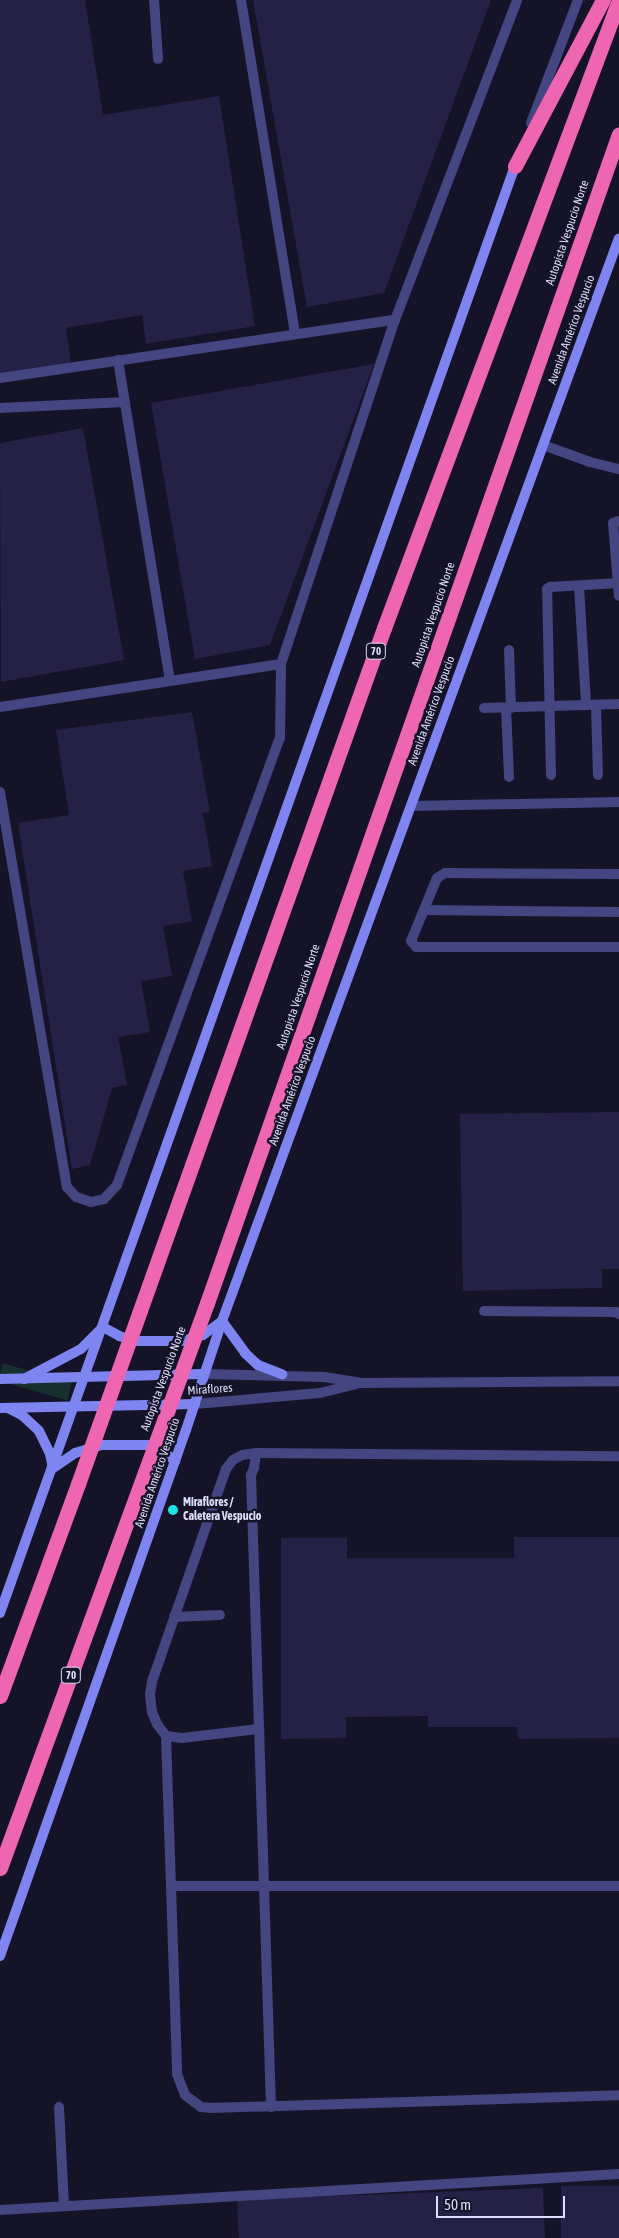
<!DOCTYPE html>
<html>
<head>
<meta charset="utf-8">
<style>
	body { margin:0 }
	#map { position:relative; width:619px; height:2238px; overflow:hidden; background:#151327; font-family:"Asap Condensed",sans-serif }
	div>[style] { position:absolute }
	.green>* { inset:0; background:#17302d; transform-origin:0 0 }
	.building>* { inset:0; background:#252146; transform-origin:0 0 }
	.service>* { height:10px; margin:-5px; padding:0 5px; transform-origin:5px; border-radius:5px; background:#434681 }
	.minor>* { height:10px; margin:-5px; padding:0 5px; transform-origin:5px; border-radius:5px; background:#434681 }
	.tertiary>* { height:10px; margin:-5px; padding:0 5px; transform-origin:5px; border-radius:5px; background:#434681 }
	.secondary>* { height:10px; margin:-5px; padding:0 5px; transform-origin:5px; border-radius:5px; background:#7e85f1 }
	.motorway>* { height:15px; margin:-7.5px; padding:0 7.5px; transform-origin:7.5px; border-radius:7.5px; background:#ee65b2 }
	.dots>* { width:14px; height:14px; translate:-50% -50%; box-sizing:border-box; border:2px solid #151327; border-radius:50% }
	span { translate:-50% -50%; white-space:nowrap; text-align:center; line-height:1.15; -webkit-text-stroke:5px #151327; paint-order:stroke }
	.shield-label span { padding:1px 4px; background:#151327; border:1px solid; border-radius:4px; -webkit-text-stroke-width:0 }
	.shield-label { font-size:11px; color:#deddfb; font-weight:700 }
	.street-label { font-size:12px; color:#deddfb }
	.poi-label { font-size:12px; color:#deddfb; font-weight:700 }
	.left { translate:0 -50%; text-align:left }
	.scale { position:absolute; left:436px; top:2196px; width:129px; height:22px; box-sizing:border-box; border:2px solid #deddfb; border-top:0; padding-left:6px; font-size:15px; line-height:18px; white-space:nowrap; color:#deddfb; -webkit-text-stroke:4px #151327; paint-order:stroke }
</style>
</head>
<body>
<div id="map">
	<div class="green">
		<div style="left:72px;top:1383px;width:18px;height:72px;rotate:106deg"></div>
	</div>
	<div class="building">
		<div style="clip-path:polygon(0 0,85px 0,103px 115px,219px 96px,255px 326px,146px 344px,142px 315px,66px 328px,71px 363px,0 374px)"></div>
		<div style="clip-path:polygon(253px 0,491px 0,384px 293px,307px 307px)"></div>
		<div style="clip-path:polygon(374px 364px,270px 645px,195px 659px,151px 403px)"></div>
		<div style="clip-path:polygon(83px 428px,124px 660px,1px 682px,0 443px)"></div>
		<div style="clip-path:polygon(192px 712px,210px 812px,203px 813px,212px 866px,183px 871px,192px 921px,163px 926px,172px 976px,141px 981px,150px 1032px,118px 1037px,127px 1085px,112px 1088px,90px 1165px,72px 1169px,18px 823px,69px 815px,56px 730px)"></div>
		<div style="clip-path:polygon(619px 1112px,619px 1269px,602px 1269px,602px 1288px,463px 1291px,460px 1114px)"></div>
		<div style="clip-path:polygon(514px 1537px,619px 1537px,619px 1738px,518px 1739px,517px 1727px,428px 1727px,428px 1716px,346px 1717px,346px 1738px,281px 1739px,281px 1538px,347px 1538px,347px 1558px,514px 1558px)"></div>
		<div style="left:619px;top:2186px;width:52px;height:58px;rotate:90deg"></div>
		<div style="clip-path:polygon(543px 2188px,545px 2238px,239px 2238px,237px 2200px)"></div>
	</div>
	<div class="service">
		<div style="left:154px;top:0;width:59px;rotate:86.1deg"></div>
		<div style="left:241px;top:0;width:338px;rotate:80.8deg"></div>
		<div style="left:118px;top:360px;width:325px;rotate:80.8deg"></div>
		<div style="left:0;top:378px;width:399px;rotate:-8.4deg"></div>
		<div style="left:0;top:408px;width:125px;rotate:-2.7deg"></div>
		<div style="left:543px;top:445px;width:50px;rotate:19.9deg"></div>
		<div style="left:590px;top:462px;width:30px;rotate:14deg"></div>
		<div style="left:619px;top:521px;width:6px;rotate:162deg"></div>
		<div style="left:613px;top:523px;width:73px;rotate:85.3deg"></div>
		<div style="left:579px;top:586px;width:119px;rotate:86.6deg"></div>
		<div style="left:509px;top:650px;width:58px;rotate:88deg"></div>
		<div style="left:596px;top:705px;width:70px;rotate:88.4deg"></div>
		<div style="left:0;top:707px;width:284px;rotate:-8.7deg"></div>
		<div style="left:484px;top:708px;width:135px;rotate:-1.7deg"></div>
		<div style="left:506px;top:708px;width:69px;rotate:87.5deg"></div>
		<div style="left:551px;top:775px;width:186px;rotate:-91.2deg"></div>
		<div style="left:547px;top:589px;width:4px;rotate:-34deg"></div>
		<div style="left:550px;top:587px;width:69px;rotate:-3.3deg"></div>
		<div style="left:0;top:792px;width:401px;rotate:80.4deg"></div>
		<div style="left:67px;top:1187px;width:13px;rotate:48deg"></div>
		<div style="left:76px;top:1197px;width:16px;rotate:18deg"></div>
		<div style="left:91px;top:1202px;width:13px;rotate:-13deg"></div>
		<div style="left:104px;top:1199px;width:19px;rotate:-47deg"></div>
		<div style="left:117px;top:1185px;width:476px;rotate:-70deg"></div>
		<div style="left:280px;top:738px;width:74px;rotate:-89.2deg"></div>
		<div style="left:281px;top:664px;width:362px;rotate:-71.7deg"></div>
		<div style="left:395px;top:320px;width:342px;rotate:-69.1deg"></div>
		<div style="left:619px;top:874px;width:174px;rotate:-179.7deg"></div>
		<div style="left:445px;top:873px;width:9px;rotate:148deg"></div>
		<div style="left:437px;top:878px;width:68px;rotate:112.4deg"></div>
		<div style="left:411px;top:941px;width:8px;rotate:50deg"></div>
		<div style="left:416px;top:947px;width:203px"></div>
		<div style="left:424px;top:910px;width:195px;rotate:0.6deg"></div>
		<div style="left:484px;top:1311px;width:132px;rotate:0.4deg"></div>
		<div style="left:616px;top:1312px;width:4px;rotate:34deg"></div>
		<div style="left:256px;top:1453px;width:14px;rotate:172deg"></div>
		<div style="left:242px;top:1455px;width:10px;rotate:151deg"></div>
		<div style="left:233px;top:1460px;width:11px;rotate:128deg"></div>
		<div style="left:226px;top:1469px;width:225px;rotate:109.2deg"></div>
		<div style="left:152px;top:1682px;width:12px;rotate:99deg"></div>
		<div style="left:150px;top:1694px;width:18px;rotate:84deg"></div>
		<div style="left:152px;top:1712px;width:13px;rotate:67deg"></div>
		<div style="left:157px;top:1724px;width:15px;rotate:53deg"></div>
		<div style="left:166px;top:1736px;width:338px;rotate:88.1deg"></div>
		<div style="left:177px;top:2074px;width:22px;rotate:69deg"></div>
		<div style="left:185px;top:2095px;width:20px;rotate:37deg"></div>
		<div style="left:201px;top:2107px;width:11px;rotate:5deg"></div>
		<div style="left:212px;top:2108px;width:407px;rotate:-1.8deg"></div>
		<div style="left:174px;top:1617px;width:46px;rotate:-2.5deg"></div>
		<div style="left:166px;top:1736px;width:16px;rotate:7deg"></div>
		<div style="left:182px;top:1738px;width:78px;rotate:-6.7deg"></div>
		<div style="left:171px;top:1886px;width:448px"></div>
		<div style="left:59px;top:2107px;width:99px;rotate:87.1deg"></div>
		<div style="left:271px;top:2107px;width:632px;rotate:-91.81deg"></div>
		<div style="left:251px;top:1475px;width:8px;rotate:-67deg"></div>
		<div style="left:254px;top:1468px;width:15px;rotate:-82deg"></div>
		<div style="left:256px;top:1453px;width:363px;rotate:0.5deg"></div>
		<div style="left:0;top:2210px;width:620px;rotate:-3.33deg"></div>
	</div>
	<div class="minor">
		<div style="left:411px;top:806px;width:208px;rotate:-1.1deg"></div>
	</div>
	<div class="tertiary">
		<div style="left:531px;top:123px;width:132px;rotate:-69.1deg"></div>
		<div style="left:203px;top:1374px;width:121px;rotate:1.4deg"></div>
		<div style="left:324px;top:1377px;width:37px;rotate:9deg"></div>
		<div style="left:361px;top:1383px;width:258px;rotate:-0.4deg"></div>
		<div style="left:195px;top:1404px;width:125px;rotate:-5deg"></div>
		<div style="left:320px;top:1393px;width:38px;rotate:-14deg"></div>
	</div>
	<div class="secondary">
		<div style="left:0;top:1379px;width:203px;rotate:-1.4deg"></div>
		<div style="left:24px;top:1379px;width:64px;rotate:-27.8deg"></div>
		<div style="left:81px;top:1349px;width:31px;rotate:-45deg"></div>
		<div style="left:103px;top:1327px;width:18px;rotate:29deg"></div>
		<div style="left:119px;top:1336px;width:17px;rotate:17deg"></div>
		<div style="left:135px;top:1341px;width:47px"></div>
		<div style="left:182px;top:1341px;width:22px;rotate:-16deg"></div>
		<div style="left:203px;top:1335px;width:24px;rotate:-36deg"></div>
		<div style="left:222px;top:1321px;width:39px;rotate:54deg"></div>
		<div style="left:245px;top:1353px;width:18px;rotate:43deg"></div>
		<div style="left:258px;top:1365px;width:26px;rotate:21deg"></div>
		<div style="left:0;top:1408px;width:195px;rotate:-1.2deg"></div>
		<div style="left:8px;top:1408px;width:16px;rotate:27deg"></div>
		<div style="left:22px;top:1415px;width:23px;rotate:43deg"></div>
		<div style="left:39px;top:1431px;width:25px;rotate:64deg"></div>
		<div style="left:50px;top:1454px;width:14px;rotate:78deg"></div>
		<div style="left:53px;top:1468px;width:27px;rotate:-34deg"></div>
		<div style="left:75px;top:1453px;width:27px;rotate:-17deg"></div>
		<div style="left:101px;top:1445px;width:46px"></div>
		<div style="left:147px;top:1445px;width:17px;rotate:21deg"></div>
		<div style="left:163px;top:1451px;width:16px;rotate:40deg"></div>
		<div style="left:0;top:1613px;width:1536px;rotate:-70.41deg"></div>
		<div style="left:0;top:1956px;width:558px;rotate:-70.53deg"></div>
		<div style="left:186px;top:1430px;width:115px;rotate:-71.7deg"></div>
		<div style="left:222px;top:1321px;width:1153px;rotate:-69.87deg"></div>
	</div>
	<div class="motorway">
		<div style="left:515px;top:166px;width:188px;rotate:-62.1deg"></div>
		<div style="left:0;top:1696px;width:226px;rotate:-69.8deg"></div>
		<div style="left:78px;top:1484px;width:909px;rotate:-70.33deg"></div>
		<div style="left:384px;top:628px;width:671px;rotate:-69.48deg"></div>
		<div style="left:0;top:1868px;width:602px;rotate:-69.88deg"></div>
		<div style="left:207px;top:1303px;width:1239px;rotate:-70.59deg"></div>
	</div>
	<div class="dots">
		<div style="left:173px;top:1510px;background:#1ee3e6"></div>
	</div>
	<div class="shield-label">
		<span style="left:376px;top:651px">70</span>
		<span style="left:71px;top:1675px">70</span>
	</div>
	<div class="street-label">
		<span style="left:568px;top:233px;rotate:-71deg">Autopista Vespucio Norte</span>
		<span style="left:572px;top:330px;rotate:-70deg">Avenida Américo Vespucio</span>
		<span style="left:434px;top:615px;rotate:-71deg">Autopista Vespucio Norte</span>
		<span style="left:432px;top:711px;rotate:-70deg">Avenida Américo Vespucio</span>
		<span style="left:299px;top:997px;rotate:-71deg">Autopista Vespucio Norte</span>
		<span style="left:293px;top:1091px;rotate:-70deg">Avenida Américo Vespucio</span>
		<span style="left:164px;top:1379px;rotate:-70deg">Autopista Vespucio Norte</span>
		<span style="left:210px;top:1390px;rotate:-4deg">Miraflores</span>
		<span style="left:158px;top:1473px;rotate:-71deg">Avenida Américo Vespucio</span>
	</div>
	<div class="poi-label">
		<span class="left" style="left:183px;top:1510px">Miraflores /<br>Caletera Vespucio</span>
	</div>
	<div class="scale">50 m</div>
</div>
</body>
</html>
